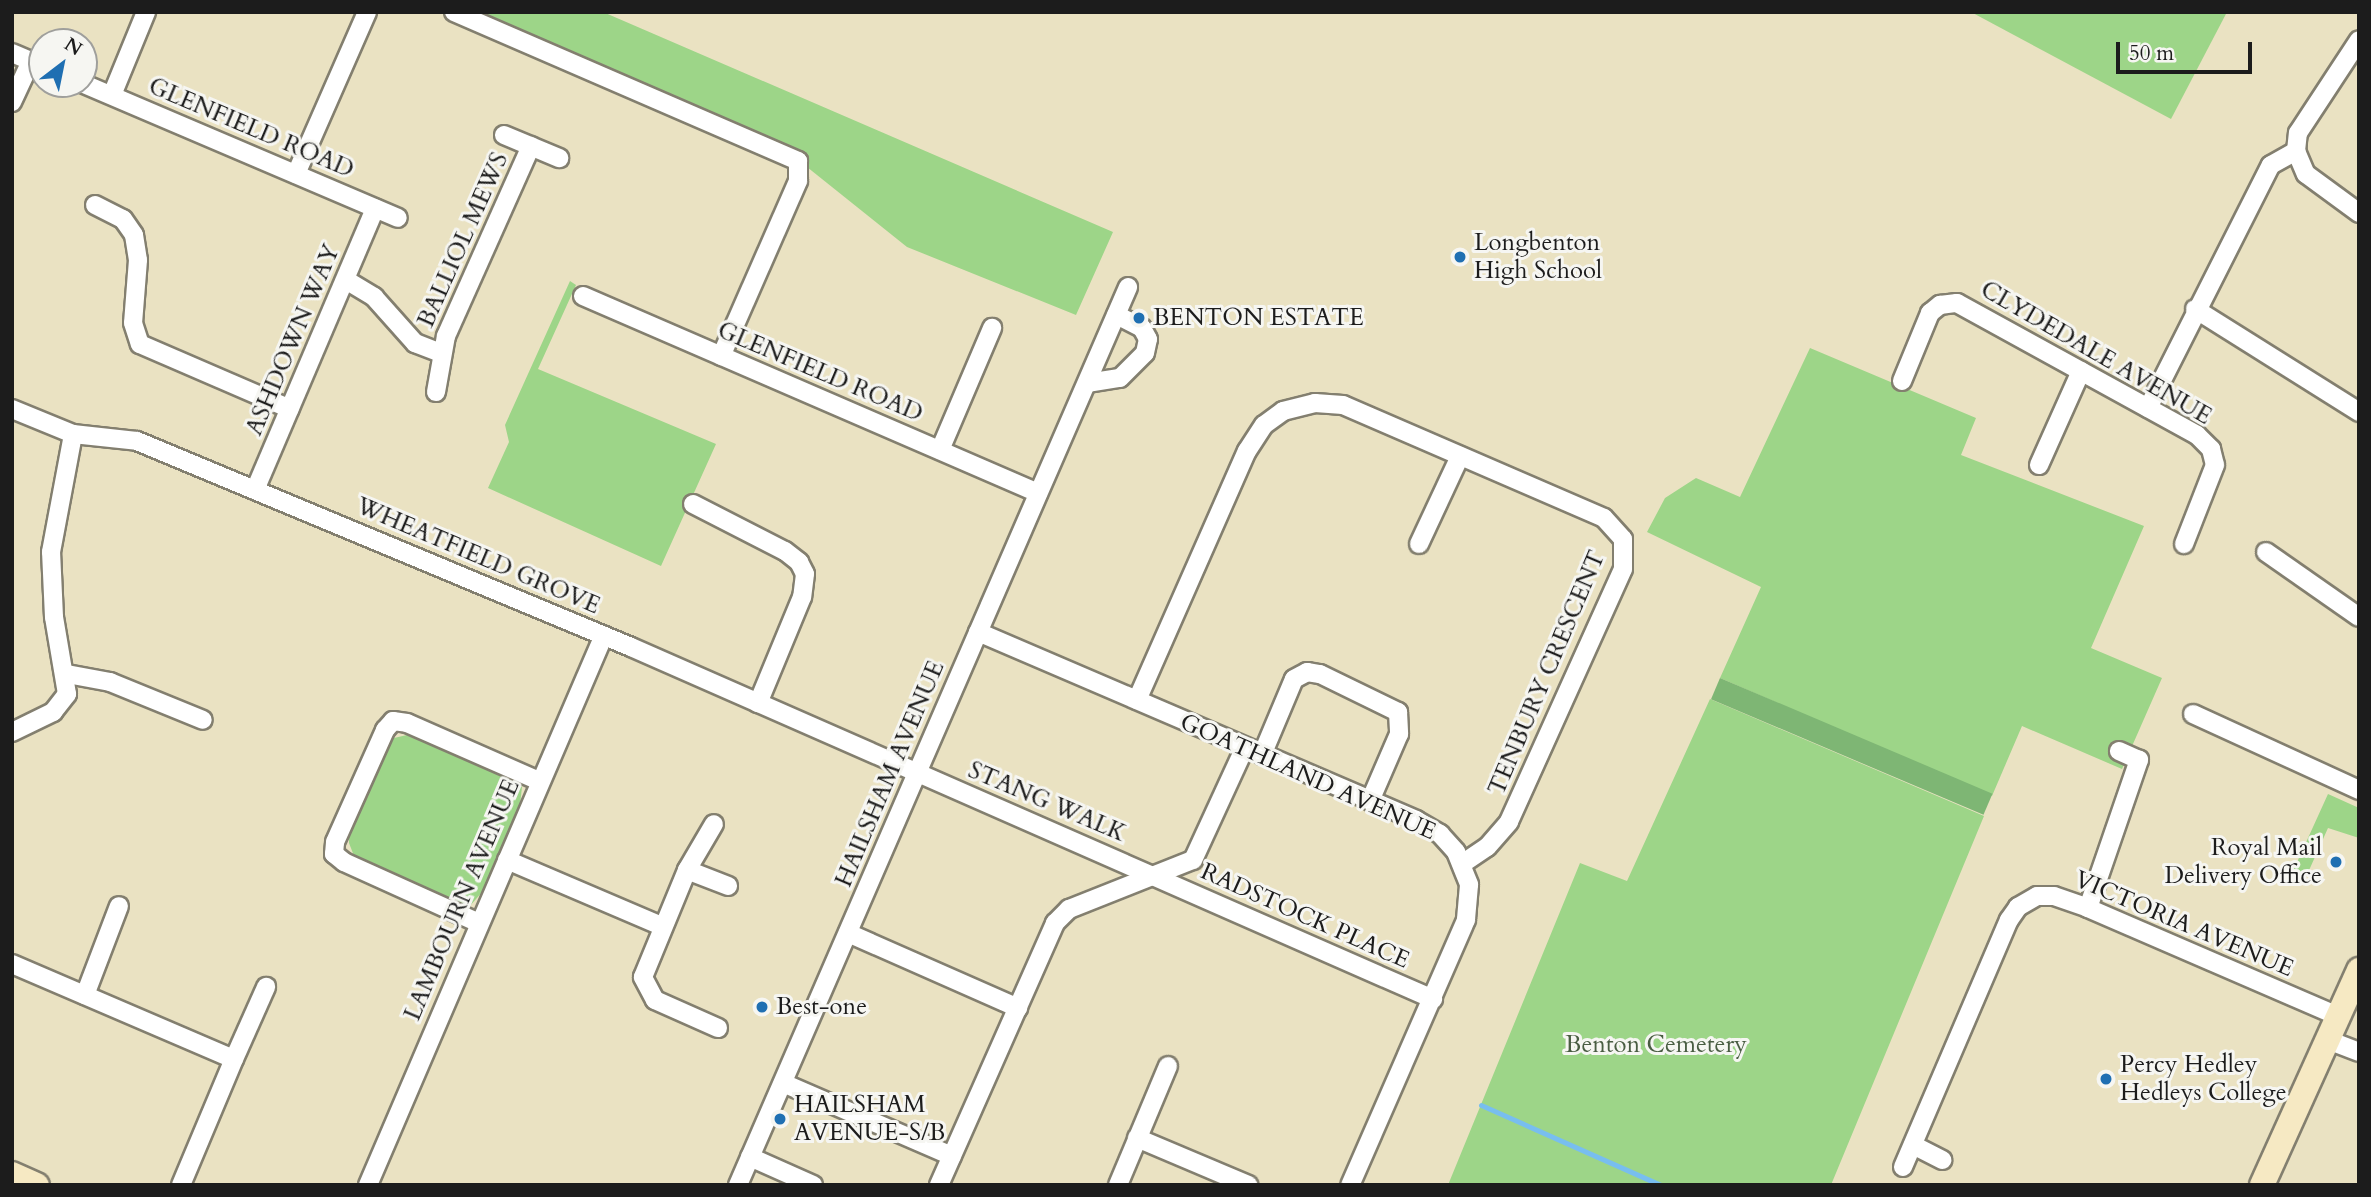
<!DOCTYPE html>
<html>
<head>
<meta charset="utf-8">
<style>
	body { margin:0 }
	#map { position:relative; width:2371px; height:1197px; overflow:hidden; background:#eae2c2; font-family:Cardo,serif }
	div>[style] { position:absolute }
	.green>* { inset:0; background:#9dd588 }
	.forest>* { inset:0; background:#7eb674; transform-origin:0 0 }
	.stream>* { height:5px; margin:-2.5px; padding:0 2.5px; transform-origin:2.5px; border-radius:2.5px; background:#78beef }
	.roads { filter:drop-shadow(2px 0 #837f6f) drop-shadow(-2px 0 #837f6f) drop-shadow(0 2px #837f6f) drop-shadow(0 -2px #837f6f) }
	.street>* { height:18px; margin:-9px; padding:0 9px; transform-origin:9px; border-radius:9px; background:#fff }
	.secondary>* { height:24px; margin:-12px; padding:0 12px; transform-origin:12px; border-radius:12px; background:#f6e9c3 }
	.dots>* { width:19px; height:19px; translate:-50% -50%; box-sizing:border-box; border:4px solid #f6f6f2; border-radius:50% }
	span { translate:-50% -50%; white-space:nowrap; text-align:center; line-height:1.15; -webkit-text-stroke:6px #f6f6f2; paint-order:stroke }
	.street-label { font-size:24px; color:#1c1c1c }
	.poi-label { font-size:24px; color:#1c1c1c }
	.left { translate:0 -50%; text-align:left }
	.right { translate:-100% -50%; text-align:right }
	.park-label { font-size:24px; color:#495d42 }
	.frame { position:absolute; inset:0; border:14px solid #1c1c1c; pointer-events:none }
	.north { position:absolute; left:28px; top:28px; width:70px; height:70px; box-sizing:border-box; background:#f6f6f2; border:2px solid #9f9f9c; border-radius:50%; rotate:32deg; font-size:19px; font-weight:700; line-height:28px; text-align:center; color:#1c1c1c }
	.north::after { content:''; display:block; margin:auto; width:24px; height:32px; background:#1f6fb2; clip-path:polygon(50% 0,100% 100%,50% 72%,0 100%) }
	.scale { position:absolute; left:2116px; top:42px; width:136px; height:32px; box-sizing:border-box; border:4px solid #1c1c1c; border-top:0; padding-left:9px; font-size:21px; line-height:24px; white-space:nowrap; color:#1c1c1c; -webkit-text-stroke:5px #f6f6f2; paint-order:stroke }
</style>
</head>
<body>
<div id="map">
	<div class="green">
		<div style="clip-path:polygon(472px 12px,603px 12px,1113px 232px,1076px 315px,907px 247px,807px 167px,806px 159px)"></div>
		<div style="clip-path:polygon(1971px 12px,2227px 12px,2171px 119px)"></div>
		<div style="clip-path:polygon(570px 281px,576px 285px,538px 369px,716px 444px,661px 566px,488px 488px,509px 442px,505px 425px)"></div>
		<div style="clip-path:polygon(1810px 348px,1976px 418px,1961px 455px,2144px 526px,2091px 648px,2162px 678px,2122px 769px,2022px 726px,1992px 796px,1720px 678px,1761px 587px,1647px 532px,1665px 498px,1696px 478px,1740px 497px)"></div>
		<div style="clip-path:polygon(1710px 699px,1984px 816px,1831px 1185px,1448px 1185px,1580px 863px,1627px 881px)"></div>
		<div style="clip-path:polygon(407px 735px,518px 782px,522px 787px,520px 805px,484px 890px,469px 907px,457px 908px,364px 864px,354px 856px,349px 843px,349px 830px,384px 750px,394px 738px)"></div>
		<div style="clip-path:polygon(2328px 794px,2359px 808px,2359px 838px,2328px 828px,2306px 877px,2293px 871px)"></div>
	</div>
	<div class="forest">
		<div style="left:1720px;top:678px;width:296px;height:23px;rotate:23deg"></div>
	</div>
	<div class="stream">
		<div style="left:1481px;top:1105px;width:197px;rotate:24deg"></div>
	</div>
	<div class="roads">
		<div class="street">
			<div style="left:454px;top:12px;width:375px;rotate:23.4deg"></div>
			<div style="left:798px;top:161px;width:20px;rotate:90deg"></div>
			<div style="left:798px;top:181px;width:191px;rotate:113.7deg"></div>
			<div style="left:12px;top:53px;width:33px;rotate:23deg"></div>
			<div style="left:84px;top:84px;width:341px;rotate:23.1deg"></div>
			<div style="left:112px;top:95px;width:90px;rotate:-67.7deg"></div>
			<div style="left:12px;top:102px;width:45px;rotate:-65.1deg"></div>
			<div style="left:504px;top:135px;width:60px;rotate:22.7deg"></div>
			<div style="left:2296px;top:151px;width:18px;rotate:-84deg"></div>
			<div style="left:2298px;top:133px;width:111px;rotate:-56.7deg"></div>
			<div style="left:2296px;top:151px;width:25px;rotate:67deg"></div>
			<div style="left:2306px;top:174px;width:66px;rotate:36.3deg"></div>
			<div style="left:296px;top:174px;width:177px;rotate:-66.3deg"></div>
			<div style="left:95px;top:205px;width:31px;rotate:27deg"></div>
			<div style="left:123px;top:219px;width:19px;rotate:55deg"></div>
			<div style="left:134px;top:235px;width:25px;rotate:81deg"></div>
			<div style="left:138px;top:260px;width:63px;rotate:94.5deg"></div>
			<div style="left:133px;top:323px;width:22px;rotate:72deg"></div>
			<div style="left:140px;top:344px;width:163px;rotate:23.4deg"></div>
			<div style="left:346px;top:280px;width:33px;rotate:31deg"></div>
			<div style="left:374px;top:297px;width:62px;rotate:48.3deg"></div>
			<div style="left:415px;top:343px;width:28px;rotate:21deg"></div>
			<div style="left:583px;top:296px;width:496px;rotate:23.4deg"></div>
			<div style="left:2195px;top:309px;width:194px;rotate:32.1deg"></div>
			<div style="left:1902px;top:381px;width:74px;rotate:-67.6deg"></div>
			<div style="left:1930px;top:313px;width:13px;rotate:-39deg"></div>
			<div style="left:1940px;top:305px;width:17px;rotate:-7deg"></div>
			<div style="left:1957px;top:303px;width:274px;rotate:28.8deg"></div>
			<div style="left:2197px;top:435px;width:20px;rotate:45deg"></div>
			<div style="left:2211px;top:449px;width:16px;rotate:76deg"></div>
			<div style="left:2215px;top:465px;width:85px;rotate:111.4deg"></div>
			<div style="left:1087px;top:383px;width:33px;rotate:-9deg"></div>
			<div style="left:1120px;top:378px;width:35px;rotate:-45deg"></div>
			<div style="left:1145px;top:353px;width:14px;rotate:-78deg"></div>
			<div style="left:1148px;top:339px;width:13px;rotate:-119deg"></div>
			<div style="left:1142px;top:328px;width:29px;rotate:-153deg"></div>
			<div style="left:436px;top:392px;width:57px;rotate:-79.9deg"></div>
			<div style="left:446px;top:336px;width:208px;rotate:-65.9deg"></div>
			<div style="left:2148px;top:408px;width:272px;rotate:-63.2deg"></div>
			<div style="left:2271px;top:165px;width:29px;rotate:-29deg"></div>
			<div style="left:12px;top:409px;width:66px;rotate:22.3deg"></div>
			<div style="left:73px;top:434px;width:64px;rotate:6.2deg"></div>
			<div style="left:137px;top:441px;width:535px;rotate:22.64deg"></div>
			<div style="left:631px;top:647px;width:876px;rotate:23.7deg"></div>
			<div style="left:940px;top:450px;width:133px;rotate:-66.9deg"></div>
			<div style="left:2039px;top:465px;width:103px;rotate:-65.9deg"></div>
			<div style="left:255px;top:490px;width:306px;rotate:-66.9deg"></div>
			<div style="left:693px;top:504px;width:103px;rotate:27.1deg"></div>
			<div style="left:785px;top:551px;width:18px;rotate:38deg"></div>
			<div style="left:799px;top:562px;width:13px;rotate:63deg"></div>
			<div style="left:805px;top:574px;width:23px;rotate:97deg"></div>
			<div style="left:802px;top:597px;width:115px;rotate:112.5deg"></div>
			<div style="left:1419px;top:544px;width:97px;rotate:-65deg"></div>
			<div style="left:2266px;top:552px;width:113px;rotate:35deg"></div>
			<div style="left:978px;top:632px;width:477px;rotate:23.2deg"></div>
			<div style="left:1416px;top:820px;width:28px;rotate:30deg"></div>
			<div style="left:1440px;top:834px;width:24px;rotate:48deg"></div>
			<div style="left:1456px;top:852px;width:35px;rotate:68deg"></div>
			<div style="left:1469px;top:885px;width:35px;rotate:95deg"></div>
			<div style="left:1466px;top:920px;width:289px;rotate:113.6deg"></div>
			<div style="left:67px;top:674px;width:44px;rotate:10.5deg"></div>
			<div style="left:110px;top:682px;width:100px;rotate:22.2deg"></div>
			<div style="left:1137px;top:700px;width:272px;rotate:-66.2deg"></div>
			<div style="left:1247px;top:451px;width:31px;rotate:-57deg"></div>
			<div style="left:1264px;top:425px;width:24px;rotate:-36deg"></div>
			<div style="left:1283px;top:411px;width:33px;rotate:-14deg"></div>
			<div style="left:1315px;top:403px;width:28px;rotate:4deg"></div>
			<div style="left:1343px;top:405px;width:284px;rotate:23.4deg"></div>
			<div style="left:1604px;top:518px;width:28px;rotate:48deg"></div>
			<div style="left:1623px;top:539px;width:30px;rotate:90deg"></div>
			<div style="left:1623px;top:569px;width:277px;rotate:114.3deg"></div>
			<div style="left:1509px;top:822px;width:33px;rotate:131deg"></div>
			<div style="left:1487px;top:847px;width:29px;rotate:146deg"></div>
			<div style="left:2193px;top:714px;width:183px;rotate:24.6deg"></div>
			<div style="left:12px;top:732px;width:46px;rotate:-26deg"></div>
			<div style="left:53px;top:712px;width:23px;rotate:-52deg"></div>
			<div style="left:67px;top:694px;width:78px;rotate:-99.6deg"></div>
			<div style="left:54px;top:617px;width:65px;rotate:-92.6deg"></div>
			<div style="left:51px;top:552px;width:120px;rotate:-79.4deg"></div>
			<div style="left:1262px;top:755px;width:82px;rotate:-67.2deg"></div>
			<div style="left:1294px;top:679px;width:15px;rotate:-28deg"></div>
			<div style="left:1307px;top:672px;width:13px;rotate:9deg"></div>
			<div style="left:1320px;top:674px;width:87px;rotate:26deg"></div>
			<div style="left:1398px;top:712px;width:22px;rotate:87deg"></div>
			<div style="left:1399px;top:734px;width:73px;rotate:113.4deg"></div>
			<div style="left:507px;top:860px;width:168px;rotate:23.1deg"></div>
			<div style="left:687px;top:870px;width:53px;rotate:-59.6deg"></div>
			<div style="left:2088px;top:908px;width:157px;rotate:-71deg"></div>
			<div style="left:2139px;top:760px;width:22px;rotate:-156deg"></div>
			<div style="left:479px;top:923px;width:148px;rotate:-155.7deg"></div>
			<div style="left:344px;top:862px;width:13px;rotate:-141deg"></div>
			<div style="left:334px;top:854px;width:12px;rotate:-85deg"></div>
			<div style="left:335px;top:842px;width:123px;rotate:-65.9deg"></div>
			<div style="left:385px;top:730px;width:12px;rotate:-48deg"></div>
			<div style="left:393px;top:721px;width:14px;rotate:8deg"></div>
			<div style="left:407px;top:723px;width:144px;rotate:23.7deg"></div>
			<div style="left:848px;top:933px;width:186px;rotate:23.8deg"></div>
			<div style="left:12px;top:964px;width:241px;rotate:23.2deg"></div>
			<div style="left:234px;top:1059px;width:137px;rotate:112.8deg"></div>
			<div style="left:85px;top:995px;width:95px;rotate:-69.1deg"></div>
			<div style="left:718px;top:1028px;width:69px;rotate:-156deg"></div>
			<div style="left:655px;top:1000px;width:26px;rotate:-118deg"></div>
			<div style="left:643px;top:977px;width:116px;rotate:-67.6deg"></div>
			<div style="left:687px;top:870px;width:44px;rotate:21.3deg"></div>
			<div style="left:2328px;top:1040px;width:33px;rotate:21deg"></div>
			<div style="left:234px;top:1059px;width:79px;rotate:-66deg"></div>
			<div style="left:783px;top:1083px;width:184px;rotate:23.4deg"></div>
			<div style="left:1137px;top:1138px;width:121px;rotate:22.9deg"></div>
			<div style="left:1913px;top:1145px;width:33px;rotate:27deg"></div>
			<div style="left:750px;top:1157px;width:69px;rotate:24deg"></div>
			<div style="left:1903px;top:1167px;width:269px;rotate:-66.8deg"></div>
			<div style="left:2009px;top:920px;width:16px;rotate:-55deg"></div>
			<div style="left:2018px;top:907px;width:22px;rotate:-30deg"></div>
			<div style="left:2037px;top:896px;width:17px"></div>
			<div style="left:2054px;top:896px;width:36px;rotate:19deg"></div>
			<div style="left:2088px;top:908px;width:272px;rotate:23.4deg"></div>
			<div style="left:368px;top:1185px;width:598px;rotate:-66.78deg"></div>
			<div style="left:738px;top:1185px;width:979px;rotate:-66.52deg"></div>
			<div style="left:939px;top:1185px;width:287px;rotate:-66.1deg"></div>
			<div style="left:1055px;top:923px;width:20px;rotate:-45deg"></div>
			<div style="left:1069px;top:909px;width:133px;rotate:-21.6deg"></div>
			<div style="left:1193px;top:860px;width:124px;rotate:-65.3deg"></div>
			<div style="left:1118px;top:1185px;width:129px;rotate:-67.2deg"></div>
		</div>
		<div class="secondary">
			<div style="left:12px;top:1174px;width:27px;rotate:24deg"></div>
			<div style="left:2262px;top:1185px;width:236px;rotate:-65.7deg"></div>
		</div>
	</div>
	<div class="dots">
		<div style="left:1460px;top:257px;background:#1f6fb2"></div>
		<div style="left:1139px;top:318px;background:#1f6fb2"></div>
		<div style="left:2336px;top:862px;background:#1f6fb2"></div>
		<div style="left:762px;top:1007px;background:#1f6fb2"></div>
		<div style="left:2106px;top:1079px;background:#1f6fb2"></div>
		<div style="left:780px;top:1119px;background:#1f6fb2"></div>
	</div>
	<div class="street-label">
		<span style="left:251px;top:128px;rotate:23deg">GLENFIELD ROAD</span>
		<span style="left:463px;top:240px;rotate:-66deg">BALLIOL MEWS</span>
		<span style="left:293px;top:340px;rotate:-67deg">ASHDOWN WAY</span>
		<span style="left:2096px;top:353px;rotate:30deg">CLYDEDALE AVENUE</span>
		<span style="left:820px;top:372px;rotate:23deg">GLENFIELD ROAD</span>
		<span style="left:478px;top:556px;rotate:23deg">WHEATFIELD GROVE</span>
		<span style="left:1547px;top:673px;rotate:-67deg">TENBURY CRESCENT</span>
		<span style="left:890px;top:774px;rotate:-67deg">HAILSHAM AVENUE</span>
		<span style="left:1308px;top:777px;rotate:24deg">GOATHLAND AVENUE</span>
		<span style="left:1047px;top:802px;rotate:23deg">STANG WALK</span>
		<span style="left:462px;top:900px;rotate:-67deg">LAMBOURN AVENUE</span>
		<span style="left:1305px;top:916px;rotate:24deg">RADSTOCK PLACE</span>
		<span style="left:2184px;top:924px;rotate:23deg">VICTORIA AVENUE</span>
	</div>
	<div class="poi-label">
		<span class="left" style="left:1474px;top:257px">Longbenton<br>High School</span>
		<span class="left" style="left:1153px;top:318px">BENTON ESTATE</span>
		<span class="right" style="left:2322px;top:862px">Royal Mail<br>Delivery Office</span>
		<span class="left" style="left:776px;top:1007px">Best-one</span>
		<span class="left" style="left:2120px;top:1079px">Percy Hedley<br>Hedleys College</span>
		<span class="left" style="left:794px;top:1119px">HAILSHAM<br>AVENUE-S/B</span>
	</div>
	<div class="park-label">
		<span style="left:1656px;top:1045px">Benton Cemetery</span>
	</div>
	<div class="frame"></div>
	<div class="north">N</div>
	<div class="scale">50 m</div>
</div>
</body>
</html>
